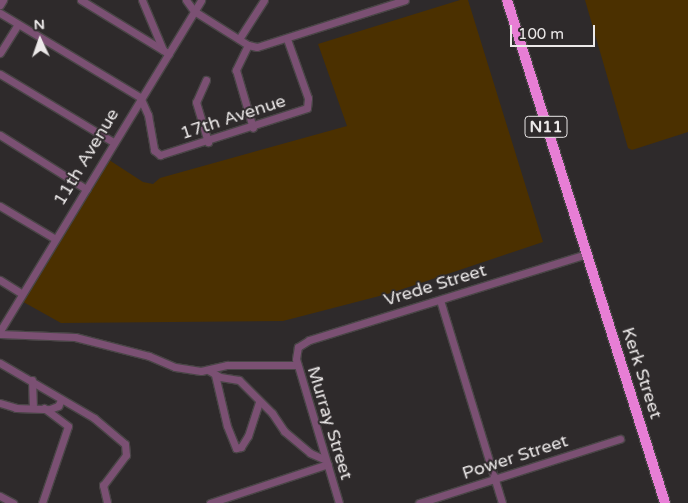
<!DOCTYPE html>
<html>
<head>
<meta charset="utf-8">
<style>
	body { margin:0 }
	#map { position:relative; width:688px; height:503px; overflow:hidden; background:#2e2a2b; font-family:"Varela Round",sans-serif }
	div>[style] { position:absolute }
	.green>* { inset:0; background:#4b3000 }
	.roads { filter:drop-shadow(1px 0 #494546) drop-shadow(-1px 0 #494546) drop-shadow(0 1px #494546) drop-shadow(0 -1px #494546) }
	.minor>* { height:7px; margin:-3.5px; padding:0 3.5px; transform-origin:3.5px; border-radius:3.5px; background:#7b5073 }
	.highway>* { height:10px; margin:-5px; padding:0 5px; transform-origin:5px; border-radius:5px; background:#e77ed5 }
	span { translate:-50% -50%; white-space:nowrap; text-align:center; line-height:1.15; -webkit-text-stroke:4px #2e2a2b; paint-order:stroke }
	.shield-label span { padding:1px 4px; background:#2e2a2b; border:1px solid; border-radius:4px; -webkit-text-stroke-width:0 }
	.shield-label { font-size:16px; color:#ece9e9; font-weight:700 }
	.street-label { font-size:18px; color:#ece9e9 }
	.north { position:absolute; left:15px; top:15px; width:50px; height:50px; -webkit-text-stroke:4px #2e2a2b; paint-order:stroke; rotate:357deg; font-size:14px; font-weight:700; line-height:20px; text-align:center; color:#ece9e9 }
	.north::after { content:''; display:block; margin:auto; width:18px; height:22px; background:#ece9e9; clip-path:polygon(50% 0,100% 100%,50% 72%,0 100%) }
	.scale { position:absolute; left:510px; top:25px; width:85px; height:22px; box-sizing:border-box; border:2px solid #ece9e9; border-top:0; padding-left:6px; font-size:15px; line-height:18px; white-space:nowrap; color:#ece9e9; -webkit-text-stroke:4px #2e2a2b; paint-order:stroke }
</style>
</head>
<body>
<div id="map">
	<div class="green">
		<div style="clip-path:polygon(460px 0,468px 0,543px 242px,391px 293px,283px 321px,61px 323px,18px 299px,103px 156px,143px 182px,153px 184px,160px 178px,347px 126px,318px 44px)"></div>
		<div style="clip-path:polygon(585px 0,688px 0,688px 132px,632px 150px,628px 148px)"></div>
	</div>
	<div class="roads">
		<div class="minor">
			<div style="left:81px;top:0;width:103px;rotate:31.5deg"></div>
			<div style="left:142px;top:0;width:54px;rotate:67.2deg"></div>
			<div style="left:186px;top:0;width:14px;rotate:54deg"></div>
			<div style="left:194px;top:11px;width:64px;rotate:32.2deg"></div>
			<div style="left:248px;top:45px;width:9px;rotate:13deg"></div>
			<div style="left:257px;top:47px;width:155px;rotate:-17.6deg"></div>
			<div style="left:0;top:5px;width:6px;rotate:-59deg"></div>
			<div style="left:0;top:13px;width:163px;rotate:31deg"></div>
			<div style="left:140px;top:97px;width:20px;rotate:66deg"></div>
			<div style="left:148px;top:115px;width:36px;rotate:80deg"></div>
			<div style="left:154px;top:150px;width:8px;rotate:40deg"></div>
			<div style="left:160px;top:155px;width:154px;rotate:-17.7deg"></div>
			<div style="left:307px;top:108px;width:10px;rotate:-84deg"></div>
			<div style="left:308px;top:98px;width:63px;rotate:-109.6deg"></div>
			<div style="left:239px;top:39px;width:46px;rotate:-57.3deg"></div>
			<div style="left:248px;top:45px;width:28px;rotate:116deg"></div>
			<div style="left:236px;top:70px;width:60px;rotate:73.7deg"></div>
			<div style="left:0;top:53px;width:34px;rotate:-58deg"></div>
			<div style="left:0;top:74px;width:132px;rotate:31deg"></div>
			<div style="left:206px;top:80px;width:24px;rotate:114deg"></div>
			<div style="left:196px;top:102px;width:42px;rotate:73.3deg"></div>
			<div style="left:0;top:135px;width:102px;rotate:32.1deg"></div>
			<div style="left:0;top:206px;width:63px;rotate:30.7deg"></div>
			<div style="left:0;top:280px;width:25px;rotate:32deg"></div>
			<div style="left:440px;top:300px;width:212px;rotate:73deg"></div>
			<div style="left:0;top:331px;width:387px;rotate:-58.7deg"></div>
			<div style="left:0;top:334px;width:75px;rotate:2.3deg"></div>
			<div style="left:75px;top:337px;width:76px;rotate:14.4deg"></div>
			<div style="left:149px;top:356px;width:28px;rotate:23deg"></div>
			<div style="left:175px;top:367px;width:26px;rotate:9deg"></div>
			<div style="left:201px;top:371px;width:27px;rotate:-13deg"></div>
			<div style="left:227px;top:365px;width:70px"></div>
			<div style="left:0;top:363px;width:109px;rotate:30.3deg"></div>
			<div style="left:94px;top:418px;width:40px;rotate:40deg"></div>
			<div style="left:125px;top:444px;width:11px;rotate:85deg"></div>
			<div style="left:126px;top:455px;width:38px;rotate:127deg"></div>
			<div style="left:103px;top:485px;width:18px;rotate:77deg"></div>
			<div style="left:208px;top:370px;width:14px;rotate:30deg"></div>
			<div style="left:220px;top:377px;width:19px;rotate:9deg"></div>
			<div style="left:239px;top:380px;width:47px;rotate:45deg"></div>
			<div style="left:272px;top:413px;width:22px;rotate:56deg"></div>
			<div style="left:284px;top:431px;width:34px;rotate:40deg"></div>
			<div style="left:310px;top:453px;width:17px;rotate:24deg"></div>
			<div style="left:215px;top:375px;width:52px;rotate:76.8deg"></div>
			<div style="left:227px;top:426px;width:24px;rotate:68deg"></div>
			<div style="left:236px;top:448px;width:5px;rotate:-11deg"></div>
			<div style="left:241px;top:447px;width:13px;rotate:-58deg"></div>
			<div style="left:248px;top:436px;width:36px;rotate:-72deg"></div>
			<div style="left:32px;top:380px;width:26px;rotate:88deg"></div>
			<div style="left:0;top:403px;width:17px;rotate:17deg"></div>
			<div style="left:16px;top:408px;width:34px;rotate:2deg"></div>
			<div style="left:50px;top:409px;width:9px;rotate:-21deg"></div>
			<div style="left:58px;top:406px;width:7px;rotate:-63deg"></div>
			<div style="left:0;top:496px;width:15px;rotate:28deg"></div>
			<div style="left:42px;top:503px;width:81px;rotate:-71.3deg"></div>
			<div style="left:68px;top:426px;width:30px;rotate:-143deg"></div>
			<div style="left:210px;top:503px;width:124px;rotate:-18.3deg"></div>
			<div style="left:339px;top:503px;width:150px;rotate:-106.6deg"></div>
			<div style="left:296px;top:359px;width:12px;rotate:-81deg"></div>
			<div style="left:298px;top:347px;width:13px;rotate:-32deg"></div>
			<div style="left:309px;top:340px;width:290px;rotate:-17.2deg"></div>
			<div style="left:419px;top:503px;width:211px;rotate:-17.7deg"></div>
		</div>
		<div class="highway">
			<div style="left:507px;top:0;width:527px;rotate:72.56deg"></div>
		</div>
	</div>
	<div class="shield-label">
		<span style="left:546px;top:127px">N11</span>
	</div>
	<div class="street-label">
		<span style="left:233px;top:117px;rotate:-18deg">17th Avenue</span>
		<span style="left:86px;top:157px;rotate:-59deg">11th Avenue</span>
		<span style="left:435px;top:285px;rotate:-17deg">Vrede Street</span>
		<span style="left:642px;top:373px;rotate:72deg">Kerk Street</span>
		<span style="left:330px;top:423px;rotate:73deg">Murray Street</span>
		<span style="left:515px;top:457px;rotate:-18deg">Power Street</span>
	</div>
	<div class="north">N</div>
	<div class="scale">100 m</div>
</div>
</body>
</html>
